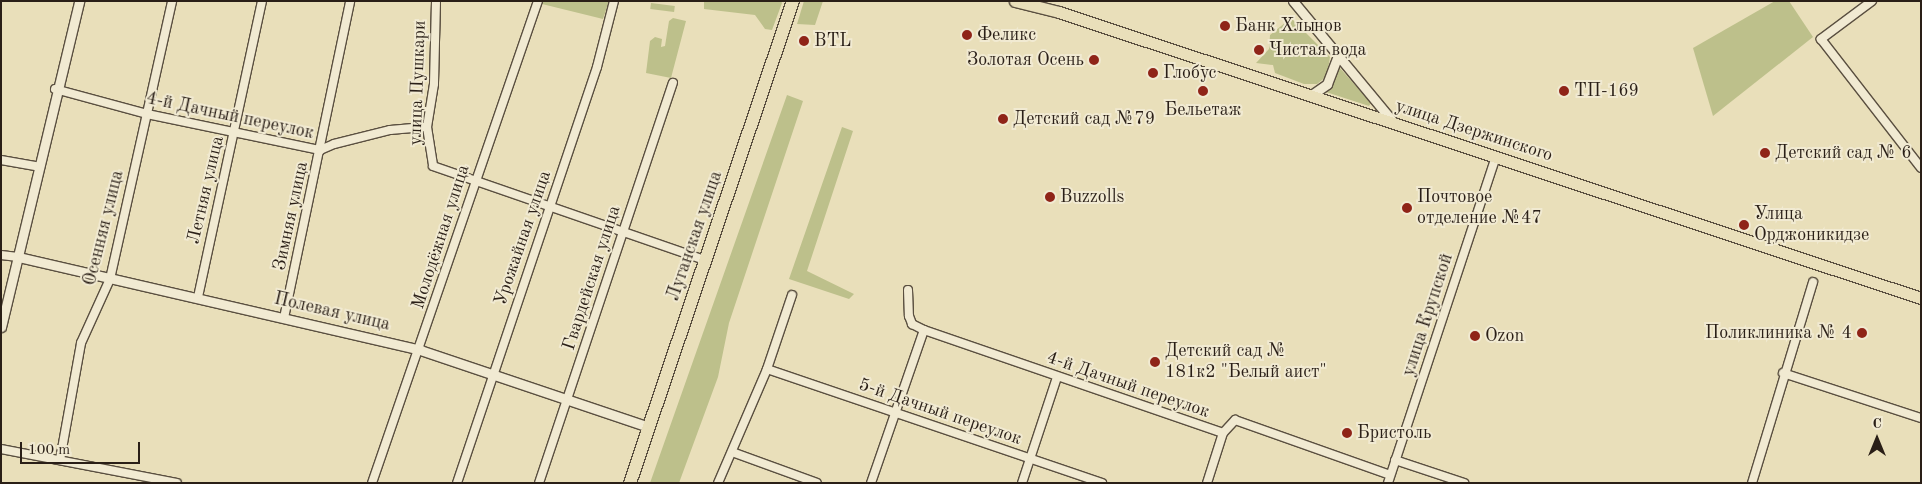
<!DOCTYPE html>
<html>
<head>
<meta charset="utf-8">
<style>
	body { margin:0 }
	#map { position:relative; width:1922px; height:484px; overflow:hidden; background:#e9dfba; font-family:"Old Standard TT",serif }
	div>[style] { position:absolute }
	.green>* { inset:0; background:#bdc08b; transform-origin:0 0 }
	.roads { filter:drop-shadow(1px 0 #5a4f40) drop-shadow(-1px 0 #5a4f40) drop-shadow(0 1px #5a4f40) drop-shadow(0 -1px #5a4f40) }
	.minor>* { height:8px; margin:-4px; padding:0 4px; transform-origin:4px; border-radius:4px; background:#f1ead2 }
	.tertiary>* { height:9px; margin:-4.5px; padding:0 4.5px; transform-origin:4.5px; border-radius:4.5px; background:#f1ead2 }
	.primary>* { height:11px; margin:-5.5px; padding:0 5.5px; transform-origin:5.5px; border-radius:5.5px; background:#e9dfba }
	.trunk>* { height:12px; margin:-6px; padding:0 6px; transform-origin:6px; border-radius:6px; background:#e9dfba }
	.dots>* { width:14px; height:14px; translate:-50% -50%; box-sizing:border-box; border:2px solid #f1ead2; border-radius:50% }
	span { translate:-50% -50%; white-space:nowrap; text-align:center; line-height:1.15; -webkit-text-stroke:4px #f1ead2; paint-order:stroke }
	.poi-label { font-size:18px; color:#2a1f17 }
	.left { translate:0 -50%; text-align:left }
	.right { translate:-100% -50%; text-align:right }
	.street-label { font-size:18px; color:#2a1f17 }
	.frame { position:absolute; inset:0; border:2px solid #2a1f17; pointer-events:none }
	.north { position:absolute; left:1852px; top:414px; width:50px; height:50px; -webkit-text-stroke:4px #f1ead2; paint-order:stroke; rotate:0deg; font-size:14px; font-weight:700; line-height:20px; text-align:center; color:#2a1f17 }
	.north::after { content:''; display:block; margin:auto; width:18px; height:22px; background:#2a1f17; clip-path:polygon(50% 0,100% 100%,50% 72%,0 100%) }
	.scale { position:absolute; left:20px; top:442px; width:120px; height:22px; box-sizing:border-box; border:2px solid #2a1f17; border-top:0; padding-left:6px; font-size:15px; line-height:18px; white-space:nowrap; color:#2a1f17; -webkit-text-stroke:4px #f1ead2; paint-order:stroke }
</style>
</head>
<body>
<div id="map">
	<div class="green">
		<div style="clip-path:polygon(543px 1px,609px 1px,603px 19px,542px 4px)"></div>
		<div style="clip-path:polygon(704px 1px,781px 1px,782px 3px,772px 30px,765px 29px,755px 15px,704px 9px)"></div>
		<div style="clip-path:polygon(804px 1px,823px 1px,815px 25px,797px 24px)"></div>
		<div style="clip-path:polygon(1775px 1px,1789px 1px,1813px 37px,1713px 116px,1693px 48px)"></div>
		<div style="left:651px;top:3px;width:24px;height:6px;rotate:7deg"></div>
		<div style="clip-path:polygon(673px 18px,686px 21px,671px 78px,646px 73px,650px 41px,655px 37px,662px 39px,661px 47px,665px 46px,669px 21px)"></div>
		<div style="clip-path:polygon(1291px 18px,1330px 57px,1327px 76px,1317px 84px,1304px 84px,1275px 73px,1273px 65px,1256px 63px,1269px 49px,1270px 35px)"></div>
		<div style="clip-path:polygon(1339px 67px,1371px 103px,1369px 106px,1326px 92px)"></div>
		<div style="clip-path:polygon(787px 95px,803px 101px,729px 323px,718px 377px,679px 483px,650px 483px)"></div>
		<div style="clip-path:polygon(842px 127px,853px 131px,807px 271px,854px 294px,849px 299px,789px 279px)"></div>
	</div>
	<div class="roads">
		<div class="minor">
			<div style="left:436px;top:1px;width:83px;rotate:91.4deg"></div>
			<div style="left:434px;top:84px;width:44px;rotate:99.2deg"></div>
			<div style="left:427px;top:127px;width:39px;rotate:81deg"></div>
			<div style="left:433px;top:166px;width:288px;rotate:19.1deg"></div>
			<div style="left:1872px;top:1px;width:64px;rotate:143.3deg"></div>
			<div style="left:1821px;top:39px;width:163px;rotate:52.2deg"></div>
			<div style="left:55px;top:89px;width:95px;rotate:15.2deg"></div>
			<div style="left:147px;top:114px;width:177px;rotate:11.8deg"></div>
			<div style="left:320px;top:150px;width:15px;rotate:-23deg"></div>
			<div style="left:334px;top:144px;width:58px;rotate:-14deg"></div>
			<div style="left:390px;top:130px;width:37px;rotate:-5deg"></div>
			<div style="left:1px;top:160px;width:39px;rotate:10deg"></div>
			<div style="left:1px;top:255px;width:17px;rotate:7deg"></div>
			<div style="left:908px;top:290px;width:26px;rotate:88deg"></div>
			<div style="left:909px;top:316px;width:9px;rotate:69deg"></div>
			<div style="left:912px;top:324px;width:13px;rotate:27deg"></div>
			<div style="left:924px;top:330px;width:316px;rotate:19deg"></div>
			<div style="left:1223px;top:433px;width:18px;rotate:-47deg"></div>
			<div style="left:1235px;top:420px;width:164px;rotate:19.5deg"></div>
			<div style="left:198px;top:297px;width:303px;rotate:-77.8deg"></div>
			<div style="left:284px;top:318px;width:324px;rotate:-78.2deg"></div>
			<div style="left:767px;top:369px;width:354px;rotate:18.8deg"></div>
			<div style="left:1783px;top:373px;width:145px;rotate:18.1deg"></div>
			<div style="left:1px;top:449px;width:179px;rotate:10.9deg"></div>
			<div style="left:732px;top:452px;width:90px;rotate:20deg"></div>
			<div style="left:60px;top:460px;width:119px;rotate:-79.8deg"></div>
			<div style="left:81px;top:343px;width:70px;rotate:-65.6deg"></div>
			<div style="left:110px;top:279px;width:285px;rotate:-77.4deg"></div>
			<div style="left:1395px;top:460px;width:73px;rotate:18.4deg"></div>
			<div style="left:372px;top:483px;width:510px;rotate:-71deg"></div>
			<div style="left:457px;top:483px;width:439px;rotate:-71.4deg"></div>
			<div style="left:597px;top:67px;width:68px;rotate:-75.6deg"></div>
			<div style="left:539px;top:483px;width:422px;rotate:-71.5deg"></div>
			<div style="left:718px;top:483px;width:124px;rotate:-66.7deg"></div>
			<div style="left:767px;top:369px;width:78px;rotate:-71.3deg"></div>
			<div style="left:871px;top:483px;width:162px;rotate:-70.9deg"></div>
			<div style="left:1022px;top:483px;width:112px;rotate:-71.7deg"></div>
			<div style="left:1207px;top:483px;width:52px;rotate:-72.3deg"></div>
			<div style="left:1388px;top:483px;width:343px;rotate:-71.7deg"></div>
			<div style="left:1752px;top:483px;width:210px;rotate:-73.1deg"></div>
		</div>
		<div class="tertiary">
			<div style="left:1293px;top:1px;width:158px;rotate:50.4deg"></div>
			<div style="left:1310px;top:96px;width:21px;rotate:-35deg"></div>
			<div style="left:1327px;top:84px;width:30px;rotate:-69deg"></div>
			<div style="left:18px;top:257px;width:413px;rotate:13deg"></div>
			<div style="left:420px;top:350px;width:242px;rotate:18.6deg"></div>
			<div style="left:1px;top:327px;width:335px;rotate:-76.5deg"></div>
		</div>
		<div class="primary">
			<div style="left:1015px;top:1px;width:45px;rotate:14deg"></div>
			<div style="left:1059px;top:12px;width:908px;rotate:18.36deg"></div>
		</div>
		<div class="trunk">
			<div style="left:630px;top:483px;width:509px;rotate:-71.32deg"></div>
		</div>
	</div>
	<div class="dots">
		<div style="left:1225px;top:26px;background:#8f2418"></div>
		<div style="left:967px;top:35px;background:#8f2418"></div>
		<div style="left:804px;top:41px;background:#8f2418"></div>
		<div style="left:1259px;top:50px;background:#8f2418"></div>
		<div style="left:1094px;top:60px;background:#8f2418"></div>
		<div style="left:1153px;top:73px;background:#8f2418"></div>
		<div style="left:1203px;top:91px;background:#8f2418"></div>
		<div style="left:1564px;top:91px;background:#8f2418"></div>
		<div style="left:1003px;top:119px;background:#8f2418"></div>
		<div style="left:1765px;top:153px;background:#8f2418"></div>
		<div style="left:1050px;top:197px;background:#8f2418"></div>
		<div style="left:1407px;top:208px;background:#8f2418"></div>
		<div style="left:1744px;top:225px;background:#8f2418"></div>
		<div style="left:1862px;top:333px;background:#8f2418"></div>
		<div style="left:1475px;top:336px;background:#8f2418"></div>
		<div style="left:1155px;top:362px;background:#8f2418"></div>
		<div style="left:1347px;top:433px;background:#8f2418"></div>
	</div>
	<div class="poi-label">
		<span class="left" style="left:1235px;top:26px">Банк Хлынов</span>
		<span class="left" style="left:977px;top:35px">Феликс</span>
		<span class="left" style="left:814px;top:41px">BTL</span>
		<span class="left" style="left:1269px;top:50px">Чистая вода</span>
		<span class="right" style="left:1084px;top:60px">Золотая Осень</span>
		<span class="left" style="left:1163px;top:73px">Глобус</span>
		<span class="left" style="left:1574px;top:91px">ТП-169</span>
		<span style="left:1203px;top:110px">Бельетаж</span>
		<span class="left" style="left:1013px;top:119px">Детский сад №79</span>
		<span class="left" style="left:1775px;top:153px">Детский сад № 6</span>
		<span class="left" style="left:1060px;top:197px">Buzzolls</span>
		<span class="left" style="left:1417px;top:208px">Почтовое<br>отделение №47</span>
		<span class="left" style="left:1754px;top:225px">Улица<br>Орджоникидзе</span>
		<span class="right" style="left:1852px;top:333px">Поликлиника № 4</span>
		<span class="left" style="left:1485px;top:336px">Ozon</span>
		<span class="left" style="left:1165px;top:362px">Детский сад №<br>181к2 "Белый аист"</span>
		<span class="left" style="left:1357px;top:433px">Бристоль</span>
	</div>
	<div class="street-label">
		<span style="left:418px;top:83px;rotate:-88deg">улица Пушкари</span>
		<span style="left:230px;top:116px;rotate:12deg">4-й Дачный переулок</span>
		<span style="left:1474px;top:131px;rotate:18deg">улица Дзержинского</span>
		<span style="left:206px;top:190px;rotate:-77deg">Летняя улица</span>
		<span style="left:291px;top:216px;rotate:-78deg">Зимняя улица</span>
		<span style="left:104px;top:228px;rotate:-76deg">Осенняя улица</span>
		<span style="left:695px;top:236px;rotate:-71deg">Луганская улица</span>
		<span style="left:441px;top:237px;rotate:-72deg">Молодёжная улица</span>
		<span style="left:523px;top:238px;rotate:-71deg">Урожайная улица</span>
		<span style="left:592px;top:278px;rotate:-72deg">Гвардейская улица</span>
		<span style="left:332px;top:312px;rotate:13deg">Полевая улица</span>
		<span style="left:1428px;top:315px;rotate:-72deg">улица Крупской</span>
		<span style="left:1128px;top:385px;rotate:19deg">4-й Дачный переулок</span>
		<span style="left:940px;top:412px;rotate:19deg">5-й Дачный переулок</span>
	</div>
	<div class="frame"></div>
	<div class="north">С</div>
	<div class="scale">100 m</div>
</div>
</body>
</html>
